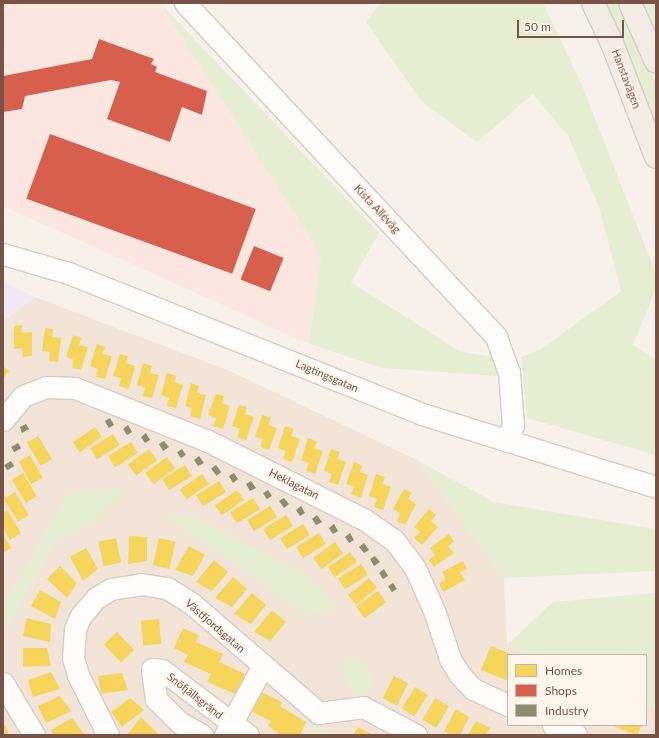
<!DOCTYPE html>
<html>
<head>
<meta charset="utf-8">
<style>
	body { margin:0 }
	#map { position:relative; width:659px; height:738px; overflow:hidden; background:#f7f1ea; font-family:Lato,sans-serif }
	div>[style] { position:absolute }
	.residential>* { inset:0; background:#f3e4d8 }
	.commercial>* { inset:0; background:#fbe7e0 }
	.education>* { inset:0; background:#f2e8f3 }
	.green>* { inset:0; background:#e5eed3 }
	.homes>* { inset:0; background:#f6d55c; transform-origin:0 0 }
	.shops>* { inset:0; background:#d6604d; transform-origin:0 0 }
	.industry>* { inset:0; background:#8c8c6e; transform-origin:0 0 }
	.roads { filter:drop-shadow(1px 0 #d6ccc6) drop-shadow(-1px 0 #d6ccc6) drop-shadow(0 1px #d6ccc6) drop-shadow(0 -1px #d6ccc6) }
	.minor>* { height:21px; margin:-10.5px; padding:0 10.5px; transform-origin:10.5px; border-radius:10.5px; background:#fefdfc }
	.major>* { height:22px; margin:-11px; padding:0 11px; transform-origin:11px; border-radius:11px; background:#f3ece4 }
	span { translate:-50% -50%; white-space:nowrap; text-align:center; line-height:1.15; -webkit-text-stroke:4px #fff5eb; paint-order:stroke }
	.street-label { font-size:11px; color:#775348 }
	.frame { position:absolute; inset:0; border:4px solid #775348; pointer-events:none }
	.legend { position:absolute; left:507px; top:654px; width:140px; height:72px; box-sizing:border-box; background:#fff5eb; border:1px solid #c9b4aa; margin:0; padding:5px 7px; list-style:none; font-size:12px; color:#775348 }
	.legend li { display:flex; align-items:center; gap:8px; height:20px }
	.legend b { width:20px; border:1px solid #c9b4aa }
	.scale { position:absolute; left:517px; top:20px; width:107px; height:18px; box-sizing:border-box; border:2px solid #775348; border-top:0; padding-left:5px; font-size:12px; line-height:14px; white-space:nowrap; color:#775348; -webkit-text-stroke:3px #fff5eb; paint-order:stroke }
</style>
</head>
<body>
<div id="map">
	<div class="residential">
		<div style="clip-path:polygon(35px 297px,232px 372px,417px 460px,504px 578px,507px 645px,530px 655px,508px 655px,508px 725px,646px 725px,646px 705px,656px 710px,656px 735px,3px 735px,3px 321px)"></div>
	</div>
	<div class="commercial">
		<div style="clip-path:polygon(3px 3px,160px 3px,321px 255px,309px 344px,3px 206px)"></div>
	</div>
	<div class="education">
		<div style="clip-path:polygon(3px 282px,35px 297px,3px 321px)"></div>
	</div>
	<div class="green">
		<div style="clip-path:polygon(160px 3px,379px 233px,351px 282px,459px 351px,492px 357px,498px 376px,383px 368px,309px 344px,321px 255px)"></div>
		<div style="clip-path:polygon(381px 3px,543px 3px,581px 83px,656px 274px,656px 289px,633px 345px,656px 360px,656px 455px,527px 418px,521px 357px,540px 350px,621px 291px,599px 207px,568px 136px,533px 94px,477px 142px,422px 102px,366px 22px)"></div>
		<div style="clip-path:polygon(605px 3px,620px 3px,656px 84px,656px 130px)"></div>
		<div style="clip-path:polygon(640px 3px,656px 3px,656px 41px)"></div>
		<div style="clip-path:polygon(417px 460px,494px 502px,656px 529px,656px 571px,504px 578px)"></div>
		<div style="clip-path:polygon(127px 490px,98px 519px,56px 542px,5px 631px,3px 607px,67px 493px)"></div>
		<div style="clip-path:polygon(167px 516px,196px 517px,309px 576px,340px 608px,308px 616px)"></div>
		<div style="clip-path:polygon(656px 593px,656px 710px,646px 705px,646px 655px,530px 655px,507px 645px,553px 602px)"></div>
		<div style="clip-path:polygon(345px 657px,365px 661px,371px 677px,368px 699px,356px 697px,342px 668px)"></div>
		<div style="clip-path:polygon(311px 725px,329px 731px,331px 735px,307px 735px)"></div>
	</div>
	<div class="homes">
		<div style="clip-path:polygon(22px 325px,22px 333px,32px 332px,32px 356px,23px 357px,22px 348px,14px 349px,14px 326px)"></div>
		<div style="clip-path:polygon(45px 328px,53px 329px,52px 337px,61px 338px,58px 362px,49px 361px,50px 352px,42px 351px)"></div>
		<div style="clip-path:polygon(73px 335px,81px 338px,79px 345px,88px 347px,81px 370px,72px 368px,74px 360px,66px 357px)"></div>
		<div style="clip-path:polygon(97px 344px,105px 347px,103px 354px,112px 356px,105px 379px,96px 377px,98px 369px,90px 366px)"></div>
		<div style="clip-path:polygon(120px 354px,128px 356px,126px 363px,135px 366px,129px 389px,119px 386px,121px 378px,113px 376px)"></div>
		<div style="clip-path:polygon(143px 363px,152px 366px,150px 373px,159px 375px,152px 398px,143px 396px,145px 388px,137px 385px)"></div>
		<div style="clip-path:polygon(3px 366px,9px 371px,3px 379px)"></div>
		<div style="clip-path:polygon(167px 373px,176px 376px,174px 382px,183px 385px,176px 408px,167px 406px,169px 398px,161px 395px)"></div>
		<div style="clip-path:polygon(191px 383px,199px 386px,197px 393px,206px 395px,200px 419px,190px 416px,192px 408px,185px 406px)"></div>
		<div style="clip-path:polygon(216px 394px,224px 396px,222px 403px,230px 406px,223px 429px,213px 426px,216px 418px,208px 415px)"></div>
		<div style="clip-path:polygon(239px 405px,247px 407px,245px 414px,254px 417px,246px 440px,237px 437px,240px 429px,232px 426px)"></div>
		<div style="clip-path:polygon(262px 415px,271px 418px,268px 425px,277px 428px,269px 450px,260px 447px,263px 439px,255px 437px)"></div>
		<div style="clip-path:polygon(285px 426px,294px 429px,291px 436px,300px 439px,292px 462px,283px 459px,286px 451px,278px 448px)"></div>
		<div style="left:95px;top:427px;width:12px;height:27px;rotate:55deg"></div>
		<div style="left:113px;top:434px;width:13px;height:27px;rotate:58deg"></div>
		<div style="left:38px;top:436px;width:27px;height:13px;rotate:59deg"></div>
		<div style="clip-path:polygon(308px 438px,317px 441px,314px 448px,323px 451px,315px 474px,306px 471px,309px 463px,301px 460px)"></div>
		<div style="left:131px;top:442px;width:13px;height:27px;rotate:58deg"></div>
		<div style="left:149px;top:449px;width:14px;height:26px;rotate:54deg"></div>
		<div style="clip-path:polygon(331px 449px,340px 452px,337px 459px,346px 462px,338px 485px,329px 482px,332px 474px,324px 471px)"></div>
		<div style="left:30px;top:455px;width:26px;height:13px;rotate:61deg"></div>
		<div style="left:167px;top:457px;width:14px;height:27px;rotate:54deg"></div>
		<div style="clip-path:polygon(354px 462px,362px 465px,360px 472px,368px 475px,361px 498px,351px 494px,354px 487px,346px 484px)"></div>
		<div style="left:185px;top:465px;width:13px;height:27px;rotate:58deg"></div>
		<div style="left:23px;top:473px;width:27px;height:13px;rotate:59deg"></div>
		<div style="left:202px;top:474px;width:12px;height:27px;rotate:55deg"></div>
		<div style="clip-path:polygon(376px 474px,385px 477px,382px 484px,391px 487px,383px 510px,374px 507px,377px 499px,369px 496px)"></div>
		<div style="left:219px;top:481px;width:13px;height:27px;rotate:58deg"></div>
		<div style="clip-path:polygon(404px 489px,412px 493px,408px 499px,416px 504px,405px 525px,397px 521px,400px 513px,393px 509px)"></div>
		<div style="left:237px;top:490px;width:12px;height:27px;rotate:55deg"></div>
		<div style="left:15px;top:492px;width:27px;height:13px;rotate:59deg"></div>
		<div style="left:253px;top:498px;width:13px;height:27px;rotate:58deg"></div>
		<div style="left:270px;top:506px;width:13px;height:27px;rotate:58deg"></div>
		<div style="clip-path:polygon(429px 509px,436px 515px,431px 521px,438px 527px,422px 545px,414px 538px,420px 532px,414px 527px)"></div>
		<div style="clip-path:polygon(7px 510px,21px 533px,10px 540px,3px 528px,3px 513px)"></div>
		<div style="left:286px;top:515px;width:13px;height:27px;rotate:58deg"></div>
		<div style="left:303px;top:524px;width:13px;height:27px;rotate:58deg"></div>
		<div style="left:319px;top:533px;width:13px;height:27px;rotate:58deg"></div>
		<div style="clip-path:polygon(449px 534px,454px 541px,448px 546px,454px 553px,434px 567px,429px 560px,435px 555px,430px 548px)"></div>
		<div style="clip-path:polygon(3px 535px,11px 548px,3px 553px)"></div>
		<div style="clip-path:polygon(129px 536px,147px 537px,147px 561px,128px 564px)"></div>
		<div style="left:116px;top:538px;width:25px;height:18px;rotate:78deg"></div>
		<div style="left:159px;top:538px;width:17px;height:28px;rotate:13deg"></div>
		<div style="left:335px;top:542px;width:14px;height:27px;rotate:54deg"></div>
		<div style="clip-path:polygon(189px 546px,205px 555px,193px 576px,175px 570px)"></div>
		<div style="clip-path:polygon(86px 548px,98px 569px,83px 581px,70px 557px)"></div>
		<div style="left:350px;top:552px;width:12px;height:27px;rotate:55deg"></div>
		<div style="clip-path:polygon(214px 560px,228px 572px,212px 591px,196px 582px)"></div>
		<div style="clip-path:polygon(463px 561px,467px 569px,460px 572px,465px 580px,443px 592px,439px 583px,446px 579px,442px 572px)"></div>
		<div style="left:361px;top:564px;width:13px;height:27px;rotate:58deg"></div>
		<div style="clip-path:polygon(60px 566px,77px 583px,67px 598px,47px 579px)"></div>
		<div style="clip-path:polygon(233px 577px,247px 589px,232px 607px,215px 598px)"></div>
		<div style="left:369px;top:578px;width:13px;height:27px;rotate:51deg"></div>
		<div style="clip-path:polygon(40px 590px,61px 602px,55px 619px,31px 606px)"></div>
		<div style="left:378px;top:591px;width:14px;height:27px;rotate:54deg"></div>
		<div style="clip-path:polygon(252px 593px,266px 605px,251px 624px,234px 614px)"></div>
		<div style="clip-path:polygon(272px 610px,286px 622px,270px 641px,254px 632px)"></div>
		<div style="clip-path:polygon(27px 618px,51px 624px,50px 642px,23px 636px)"></div>
		<div style="left:159px;top:619px;width:25px;height:18px;rotate:85deg"></div>
		<div style="clip-path:polygon(183px 628px,199px 636px,196px 642px,223px 654px,219px 662px,245px 674px,236px 694px,207px 682px,211px 674px,184px 662px,188px 655px,174px 648px)"></div>
		<div style="left:117px;top:632px;width:25px;height:18px;rotate:47deg"></div>
		<div style="clip-path:polygon(491px 646px,513px 655px,508px 655px,508px 681px,481px 670px)"></div>
		<div style="clip-path:polygon(23px 648px,47px 648px,51px 666px,23px 667px)"></div>
		<div style="clip-path:polygon(51px 672px,60px 689px,33px 697px,28px 680px)"></div>
		<div style="clip-path:polygon(122px 673px,128px 690px,101px 694px,98px 676px)"></div>
		<div style="left:394px;top:676px;width:16px;height:25px;rotate:27deg"></div>
		<div style="left:415px;top:687px;width:15px;height:25px;rotate:32deg"></div>
		<div style="clip-path:polygon(255px 689px,282px 702px,280px 706px,306px 722px,300px 735px,281px 735px,268px 726px,271px 721px,246px 709px)"></div>
		<div style="clip-path:polygon(60px 696px,71px 711px,46px 723px,38px 706px)"></div>
		<div style="clip-path:polygon(130px 698px,144px 710px,122px 727px,111px 712px)"></div>
		<div style="left:435px;top:698px;width:16px;height:25px;rotate:30deg"></div>
		<div style="clip-path:polygon(456px 709px,469px 717px,460px 735px,451px 735px,444px 731px)"></div>
		<div style="clip-path:polygon(141px 717px,159px 735px,127px 735px)"></div>
		<div style="clip-path:polygon(72px 718px,84px 734px,53px 735px,51px 730px)"></div>
		<div style="clip-path:polygon(3px 721px,9px 735px,3px 735px)"></div>
		<div style="clip-path:polygon(476px 721px,490px 728px,486px 735px,468px 735px)"></div>
		<div style="clip-path:polygon(610px 725px,642px 725px,637px 735px)"></div>
		<div style="clip-path:polygon(358px 727px,373px 735px,353px 735px)"></div>
	</div>
	<div class="shops">
		<div style="clip-path:polygon(99px 39px,154px 59px,151px 64px,157px 67px,155px 72px,207px 91px,202px 115px,182px 107px,170px 142px,107px 119px,120px 82px,111px 80px,25px 96px,22px 109px,3px 112px,3px 76px,92px 59px)"></div>
		<div style="left:50px;top:134px;width:219px;height:69px;rotate:20deg"></div>
		<div style="left:254px;top:246px;width:32px;height:36px;rotate:22deg"></div>
	</div>
	<div class="industry">
		<div style="left:110px;top:418px;width:8px;height:6px;rotate:60deg"></div>
		<div style="clip-path:polygon(26px 424px,29px 429px,22px 433px,20px 427px)"></div>
		<div style="clip-path:polygon(128px 425px,132px 432px,127px 435px,123px 429px)"></div>
		<div style="clip-path:polygon(146px 433px,150px 440px,145px 443px,141px 437px)"></div>
		<div style="clip-path:polygon(164px 441px,169px 447px,163px 451px,159px 444px)"></div>
		<div style="left:18px;top:443px;width:6px;height:8px;rotate:59deg"></div>
		<div style="left:182px;top:449px;width:7px;height:6px;rotate:56deg"></div>
		<div style="clip-path:polygon(199px 456px,204px 463px,198px 466px,194px 460px)"></div>
		<div style="left:11px;top:461px;width:6px;height:8px;rotate:59deg"></div>
		<div style="left:216px;top:465px;width:9px;height:6px;rotate:54deg"></div>
		<div style="clip-path:polygon(234px 473px,238px 479px,233px 483px,229px 476px)"></div>
		<div style="clip-path:polygon(251px 481px,256px 488px,250px 491px,246px 484px)"></div>
		<div style="left:268px;top:490px;width:7px;height:6px;rotate:56deg"></div>
		<div style="clip-path:polygon(284px 498px,289px 504px,284px 508px,279px 501px)"></div>
		<div style="clip-path:polygon(301px 506px,305px 513px,300px 516px,296px 510px)"></div>
		<div style="clip-path:polygon(317px 515px,322px 522px,316px 525px,312px 519px)"></div>
		<div style="clip-path:polygon(334px 524px,338px 531px,333px 534px,329px 528px)"></div>
		<div style="clip-path:polygon(350px 533px,354px 540px,349px 543px,345px 537px)"></div>
		<div style="clip-path:polygon(364px 543px,369px 550px,364px 553px,359px 547px)"></div>
		<div style="clip-path:polygon(375px 556px,380px 562px,374px 566px,370px 559px)"></div>
		<div style="clip-path:polygon(384px 569px,388px 576px,383px 579px,379px 573px)"></div>
		<div style="left:393px;top:583px;width:7px;height:6px;rotate:56deg"></div>
	</div>
	<div class="roads">
		<div class="minor">
			<div style="left:185px;top:3px;width:456px;rotate:47deg"></div>
			<div style="left:496px;top:337px;width:37px;rotate:70deg"></div>
			<div style="left:509px;top:372px;width:53px;rotate:85.7deg"></div>
			<div style="left:513px;top:425px;width:17px;rotate:111deg"></div>
			<div style="left:3px;top:254px;width:68px;rotate:16.3deg"></div>
			<div style="left:68px;top:273px;width:381px;rotate:21.7deg"></div>
			<div style="left:422px;top:414px;width:245px;rotate:17.3deg"></div>
			<div style="left:3px;top:420px;width:31px;rotate:-50deg"></div>
			<div style="left:23px;top:396px;width:25px;rotate:-21deg"></div>
			<div style="left:46px;top:387px;width:29px;rotate:2deg"></div>
			<div style="left:75px;top:388px;width:141px;rotate:21.7deg"></div>
			<div style="left:206px;top:440px;width:178px;rotate:26.7deg"></div>
			<div style="left:365px;top:520px;width:35px;rotate:35deg"></div>
			<div style="left:394px;top:540px;width:35px;rotate:53deg"></div>
			<div style="left:415px;top:568px;width:49px;rotate:66deg"></div>
			<div style="left:435px;top:613px;width:48px;rotate:71.9deg"></div>
			<div style="left:450px;top:659px;width:19px;rotate:58deg"></div>
			<div style="left:460px;top:675px;width:19px;rotate:47deg"></div>
			<div style="left:473px;top:689px;width:38px;rotate:25deg"></div>
			<div style="left:3px;top:683px;width:61px;rotate:59.2deg"></div>
			<div style="left:553px;top:725px;width:25px;rotate:23deg"></div>
			<div style="left:108px;top:735px;width:67px;rotate:-116.6deg"></div>
			<div style="left:78px;top:675px;width:18px;rotate:-106deg"></div>
			<div style="left:73px;top:658px;width:29px;rotate:-86deg"></div>
			<div style="left:75px;top:629px;width:13px;rotate:-67deg"></div>
			<div style="left:80px;top:617px;width:25px;rotate:-50deg"></div>
			<div style="left:96px;top:598px;width:17px;rotate:-31deg"></div>
			<div style="left:111px;top:589px;width:30px;rotate:-9deg"></div>
			<div style="left:141px;top:584px;width:26px;rotate:9deg"></div>
			<div style="left:167px;top:588px;width:28px;rotate:32deg"></div>
			<div style="left:191px;top:603px;width:169px;rotate:40.7deg"></div>
			<div style="left:319px;top:713px;width:44px;rotate:-7.8deg"></div>
			<div style="left:363px;top:707px;width:60px;rotate:27.8deg"></div>
			<div style="left:202px;top:735px;width:25px;rotate:-151deg"></div>
			<div style="left:180px;top:723px;width:34px;rotate:-135deg"></div>
			<div style="left:156px;top:699px;width:30px;rotate:-98deg"></div>
			<div style="left:152px;top:669px;width:10px;rotate:6deg"></div>
			<div style="left:162px;top:670px;width:108px;rotate:37.1deg"></div>
			<div style="left:225px;top:735px;width:77px;rotate:-61.4deg"></div>
		</div>
		<div class="major">
			<div style="left:593px;top:3px;width:44px;rotate:64.6deg"></div>
			<div style="left:612px;top:43px;width:122px;rotate:68.9deg"></div>
			<div style="left:630px;top:3px;width:64px;rotate:66.2deg"></div>
		</div>
	</div>
	<div class="street-label">
		<span style="left:626px;top:79px;rotate:69deg">Hanstavägen</span>
		<span style="left:377px;top:209px;rotate:47deg">Kista Alléväg</span>
		<span style="left:327px;top:376px;rotate:23deg">Lagtingsgatan</span>
		<span style="left:294px;top:484px;rotate:27deg">Heklagatan</span>
		<span style="left:215px;top:626px;rotate:41deg">Västfjordsgatan</span>
		<span style="left:195px;top:696px;rotate:38deg">Snöfjällsgränd</span>
	</div>
	<div class="frame"></div>
	<ul class="legend">
	<li><b style="height:11px;background:#f6d55c"></b>Homes</li>
	<li><b style="height:11px;background:#d6604d"></b>Shops</li>
	<li><b style="height:11px;background:#8c8c6e"></b>Industry</li>
	</ul>
	<div class="scale">50 m</div>
</div>
</body>
</html>
